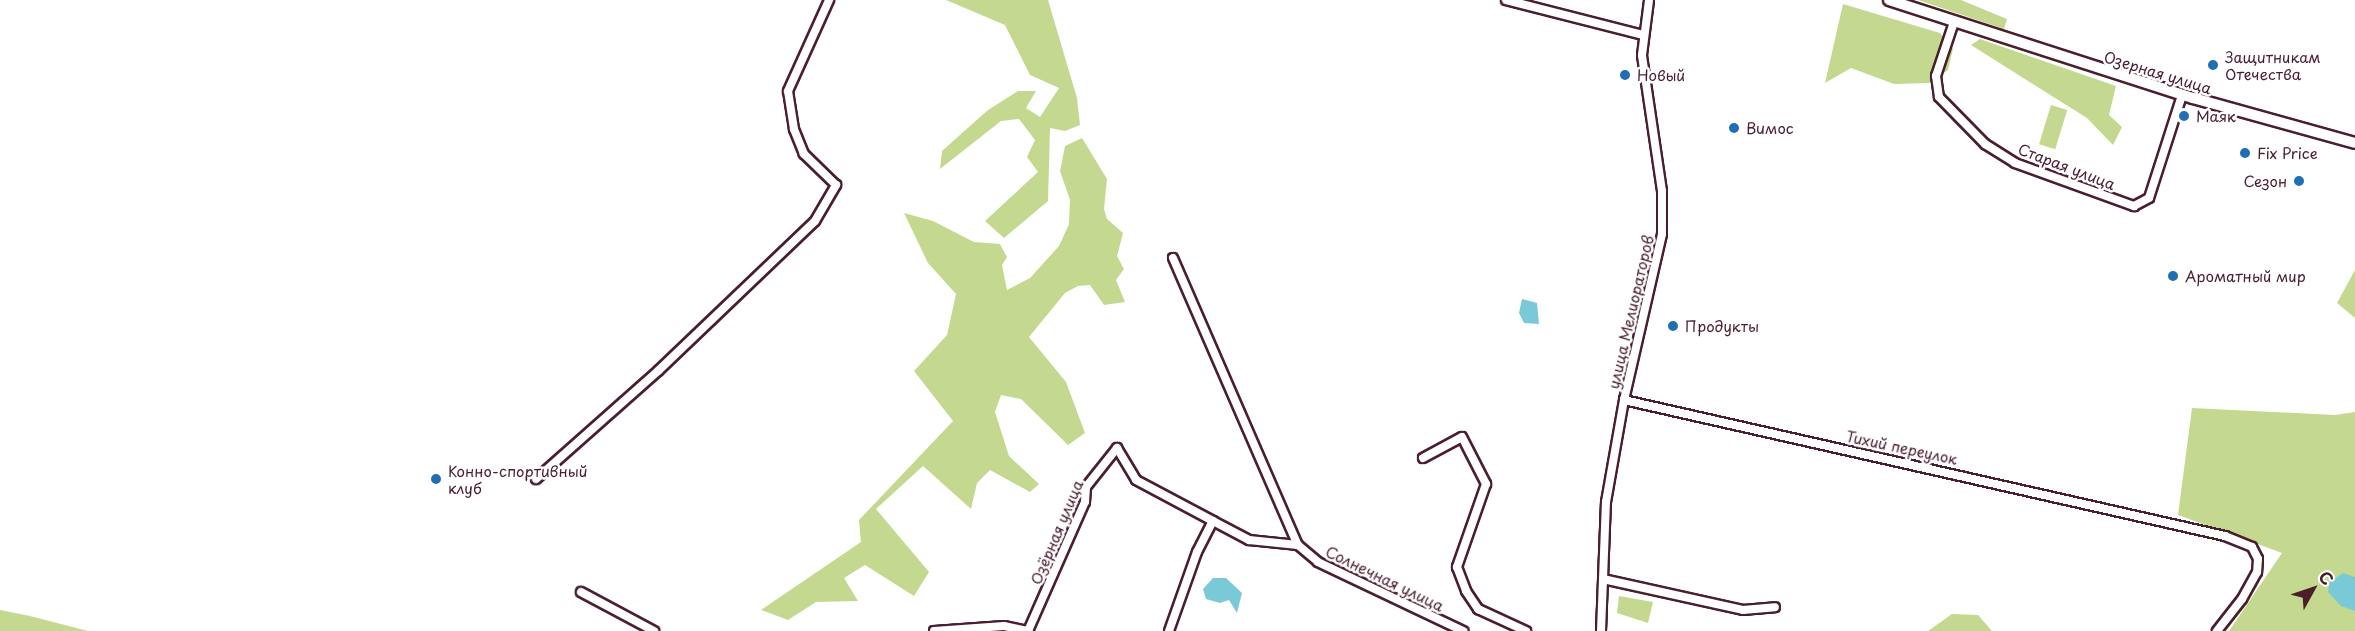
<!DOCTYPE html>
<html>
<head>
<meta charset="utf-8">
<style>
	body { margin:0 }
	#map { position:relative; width:2355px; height:631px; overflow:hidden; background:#fff; font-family:"Playpen Sans",sans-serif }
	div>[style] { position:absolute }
	.green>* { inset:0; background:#c4d98f; transform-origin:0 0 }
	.water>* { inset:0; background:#7ac9d6 }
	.roads { filter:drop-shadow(2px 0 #4a1f2b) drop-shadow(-2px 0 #4a1f2b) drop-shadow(0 2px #4a1f2b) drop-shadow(0 -2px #4a1f2b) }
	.minor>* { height:8px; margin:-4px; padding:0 4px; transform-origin:4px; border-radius:4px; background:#fff }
	.secondary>* { height:10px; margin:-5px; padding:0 5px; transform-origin:5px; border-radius:5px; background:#fff }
	.dots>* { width:16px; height:16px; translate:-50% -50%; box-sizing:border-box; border:3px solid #fff; border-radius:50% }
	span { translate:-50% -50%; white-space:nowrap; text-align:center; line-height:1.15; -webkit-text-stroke:5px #fff; paint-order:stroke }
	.poi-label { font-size:15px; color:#4a1f2b }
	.left { translate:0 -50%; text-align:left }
	.right { translate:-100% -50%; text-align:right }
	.street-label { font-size:15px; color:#4a1f2b }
	.north { position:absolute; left:2283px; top:559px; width:60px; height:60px; -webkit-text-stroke:4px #fff; paint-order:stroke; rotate:50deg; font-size:16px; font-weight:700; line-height:24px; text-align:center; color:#4a1f2b }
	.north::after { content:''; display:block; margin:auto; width:21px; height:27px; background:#4a1f2b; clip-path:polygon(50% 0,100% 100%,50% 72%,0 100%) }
</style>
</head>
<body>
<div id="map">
	<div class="green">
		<div style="clip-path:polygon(946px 0,1048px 0,1077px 98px,1080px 125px,1065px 131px,1050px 128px,1048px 201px,1004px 238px,985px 221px,1038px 172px,1027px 157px,1035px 140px,1019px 119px,1001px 121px,940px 169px,942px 151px,988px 110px,1018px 91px,1036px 91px,1026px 108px,1040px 117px,1059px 88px,1030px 75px,1005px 25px)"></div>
		<div style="clip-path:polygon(1918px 0,1961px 0,2007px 19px,2004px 29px)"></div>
		<div style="clip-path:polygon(1843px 4px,1940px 33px,1953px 49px,1948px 70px,1929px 83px,1894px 84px,1851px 68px,1825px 83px)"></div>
		<div style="clip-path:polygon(1980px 39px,2116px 86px,2109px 115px,2122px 127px,2113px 145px,2087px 118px,1971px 45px)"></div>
		<div style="left:2051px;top:105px;width:17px;height:41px;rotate:17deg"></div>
		<div style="clip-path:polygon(1082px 138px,1107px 179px,1104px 209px,1107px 219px,1123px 233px,1117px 256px,1124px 269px,1116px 280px,1125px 302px,1104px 305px,1090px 285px,1078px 286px,1065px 293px,1029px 337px,1066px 382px,1085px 433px,1068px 445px,1021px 399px,1001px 395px,995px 412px,1009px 456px,1039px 484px,1030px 492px,990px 470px,977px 483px,971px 509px,923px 466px,876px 509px,929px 572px,914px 596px,865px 565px,844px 578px,858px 601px,816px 602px,788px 620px,761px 610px,861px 542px,859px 520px,953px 421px,914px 371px,947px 335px,956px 294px,928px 263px,904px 213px,933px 221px,974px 242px,1000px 244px,1007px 257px,1002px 265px,1007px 290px,1030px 278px,1059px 246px,1069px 224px,1070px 200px,1060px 171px,1065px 146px)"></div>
		<div style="clip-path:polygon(2355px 270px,2355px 318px,2337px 303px)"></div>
		<div style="clip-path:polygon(2192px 408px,2335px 415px,2355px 412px,2355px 631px,2229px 631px,2282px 553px,2178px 515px)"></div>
		<div style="clip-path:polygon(1619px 596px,1653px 602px,1648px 623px,1617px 613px)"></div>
		<div style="clip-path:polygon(0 610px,30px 616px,88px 631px,0 631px)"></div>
		<div style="clip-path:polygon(1952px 614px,1978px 615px,1992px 631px,1928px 631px)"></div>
	</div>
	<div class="water">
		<div style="clip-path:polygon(1522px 299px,1537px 303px,1539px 324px,1524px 323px,1519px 313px)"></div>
		<div style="clip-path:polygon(2343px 573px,2355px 577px,2355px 611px,2341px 606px,2328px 592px,2330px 582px)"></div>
		<div style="clip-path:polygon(1213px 578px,1226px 578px,1242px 593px,1237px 613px,1229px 600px,1220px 603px,1206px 599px,1203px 589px)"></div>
	</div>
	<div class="roads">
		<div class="minor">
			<div style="left:1506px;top:0;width:141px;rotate:14.3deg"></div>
			<div style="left:1954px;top:22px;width:57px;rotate:108.4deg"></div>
			<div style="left:1936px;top:76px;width:21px;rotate:82deg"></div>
			<div style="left:1939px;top:97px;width:66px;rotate:45.6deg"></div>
			<div style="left:1985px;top:144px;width:36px;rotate:32deg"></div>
			<div style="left:2015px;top:163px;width:127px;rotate:19.9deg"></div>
			<div style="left:2134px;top:206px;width:17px;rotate:-28deg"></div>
			<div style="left:2149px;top:198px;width:108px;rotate:-72.2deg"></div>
			<div style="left:1173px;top:258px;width:313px;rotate:66.5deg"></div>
			<div style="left:1298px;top:545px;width:26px;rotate:40deg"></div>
			<div style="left:1318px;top:562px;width:161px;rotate:25.4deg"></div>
			<div style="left:1624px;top:400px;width:616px;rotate:12.75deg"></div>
			<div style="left:2225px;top:536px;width:29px;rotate:22deg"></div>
			<div style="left:2252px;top:547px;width:13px;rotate:63deg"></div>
			<div style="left:2258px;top:559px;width:13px;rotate:94deg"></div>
			<div style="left:2257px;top:572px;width:31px;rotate:119deg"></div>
			<div style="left:2242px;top:599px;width:41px;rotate:128deg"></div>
			<div style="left:1423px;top:458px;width:44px;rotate:-28.3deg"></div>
			<div style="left:1462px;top:437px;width:53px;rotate:62.9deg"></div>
			<div style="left:1486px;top:484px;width:88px;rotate:109.3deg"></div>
			<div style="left:1457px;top:567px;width:26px;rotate:69deg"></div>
			<div style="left:1466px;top:591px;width:22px;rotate:56deg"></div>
			<div style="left:1478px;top:609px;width:53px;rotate:24.6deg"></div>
			<div style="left:536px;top:479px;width:163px;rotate:-41.5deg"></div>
			<div style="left:658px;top:371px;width:217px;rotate:-43.7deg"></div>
			<div style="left:815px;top:221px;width:42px;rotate:-59.7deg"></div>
			<div style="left:836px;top:185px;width:45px;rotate:-135.9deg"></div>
			<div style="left:804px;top:154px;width:27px;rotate:-112deg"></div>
			<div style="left:794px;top:129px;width:38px;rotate:-99deg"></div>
			<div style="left:788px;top:91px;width:100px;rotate:-65.7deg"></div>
			<div style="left:1603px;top:579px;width:143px;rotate:12.5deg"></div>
			<div style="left:1743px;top:610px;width:32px;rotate:-5deg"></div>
			<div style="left:581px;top:592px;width:83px;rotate:28.1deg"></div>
			<div style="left:934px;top:631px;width:70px;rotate:-4.1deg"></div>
			<div style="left:1004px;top:626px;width:25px;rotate:12deg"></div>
			<div style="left:1028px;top:631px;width:141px;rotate:-66.2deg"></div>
			<div style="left:1085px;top:502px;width:15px;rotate:-86deg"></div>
			<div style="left:1086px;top:487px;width:50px;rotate:-51.5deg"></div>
			<div style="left:1117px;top:448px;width:37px;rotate:59deg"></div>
			<div style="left:1136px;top:480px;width:87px;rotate:28deg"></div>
			<div style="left:1169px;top:631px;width:84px;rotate:-70.5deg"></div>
			<div style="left:1197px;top:552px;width:35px;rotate:-63deg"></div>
			<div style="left:1213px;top:521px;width:41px;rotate:27.8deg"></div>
			<div style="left:1249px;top:540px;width:49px;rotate:5.8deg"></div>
			<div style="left:1601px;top:631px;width:129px;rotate:-87.8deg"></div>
			<div style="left:1606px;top:502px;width:104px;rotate:-80deg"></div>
			<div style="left:1624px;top:400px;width:170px;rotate:-77.1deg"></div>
			<div style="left:1662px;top:234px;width:43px;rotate:-90deg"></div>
			<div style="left:1662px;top:191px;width:137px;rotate:-98.4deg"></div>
			<div style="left:1642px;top:55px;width:55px;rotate:-82.7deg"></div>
		</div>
		<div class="secondary">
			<div style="left:1889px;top:0;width:319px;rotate:17.9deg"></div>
			<div style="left:2193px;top:98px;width:168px;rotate:15.5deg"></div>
		</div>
	</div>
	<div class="dots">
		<div style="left:2213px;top:65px;background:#1f6fb2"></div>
		<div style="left:1625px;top:75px;background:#1f6fb2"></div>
		<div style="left:2184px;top:116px;background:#1f6fb2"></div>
		<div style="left:1734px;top:128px;background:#1f6fb2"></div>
		<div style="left:2245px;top:153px;background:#1f6fb2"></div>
		<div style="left:2299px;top:181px;background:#1f6fb2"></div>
		<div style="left:2173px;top:276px;background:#1f6fb2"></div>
		<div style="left:1673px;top:326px;background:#1f6fb2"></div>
		<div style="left:436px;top:479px;background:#1f6fb2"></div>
	</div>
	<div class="poi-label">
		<span class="left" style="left:2225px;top:65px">Защитникам<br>Отечества</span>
		<span class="left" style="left:1637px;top:75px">Новый</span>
		<span class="left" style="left:2196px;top:116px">Маяк</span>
		<span class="left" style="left:1746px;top:128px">Вимос</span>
		<span class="left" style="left:2257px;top:153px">Fix Price</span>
		<span class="right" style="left:2287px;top:181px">Сезон</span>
		<span class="left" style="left:2185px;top:276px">Ароматный мир</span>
		<span class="left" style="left:1685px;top:326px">Продукты</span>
		<span class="left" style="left:448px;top:479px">Конно-спортивный<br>клуб</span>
	</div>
	<div class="street-label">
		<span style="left:2158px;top:72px;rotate:17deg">Озерная улица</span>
		<span style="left:2067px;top:166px;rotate:21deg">Старая улица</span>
		<span style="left:1630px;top:312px;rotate:-77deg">улица Мелиораторов</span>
		<span style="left:1902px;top:447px;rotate:12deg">Тихий переулок</span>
		<span style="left:1056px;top:532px;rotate:-67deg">Озёрная улица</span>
		<span style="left:1385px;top:578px;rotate:26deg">Солнечная улица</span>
	</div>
	<div class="north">С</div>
</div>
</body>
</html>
